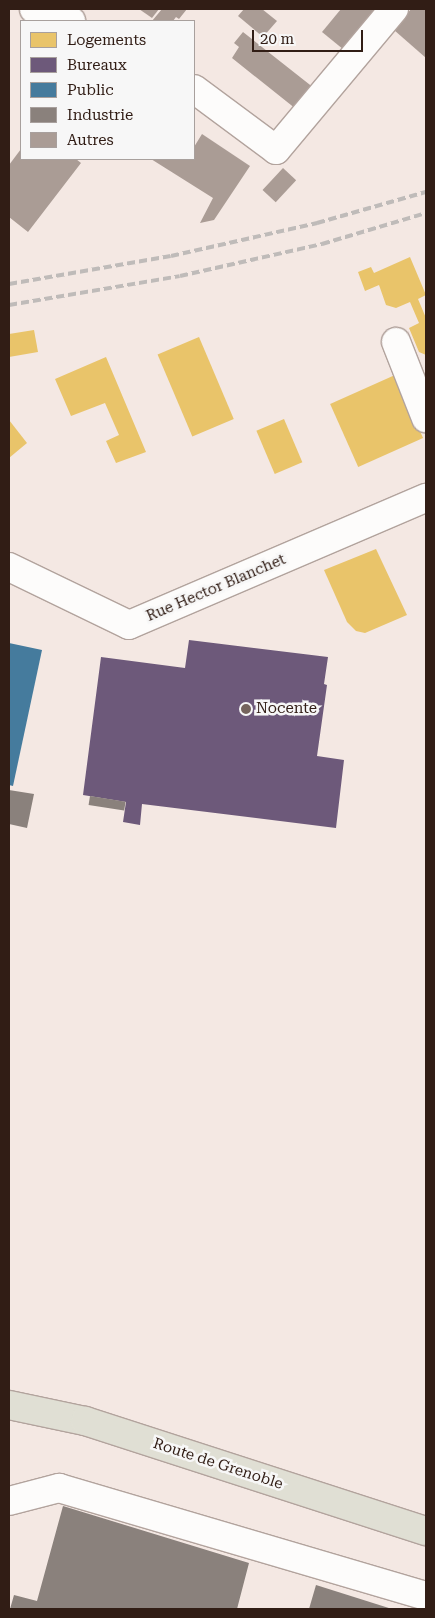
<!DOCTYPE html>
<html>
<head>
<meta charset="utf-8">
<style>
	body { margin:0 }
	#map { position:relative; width:435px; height:1618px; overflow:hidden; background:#f4e8e3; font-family:"Roboto Serif",serif }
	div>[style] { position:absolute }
	.homes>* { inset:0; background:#e9c46a; transform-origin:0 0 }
	.offices>* { inset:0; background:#6d597a }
	.public>* { inset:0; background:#457b9d }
	.industry>* { inset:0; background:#8a817c; transform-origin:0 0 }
	.building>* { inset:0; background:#aa9c95; transform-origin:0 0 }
	.roads { filter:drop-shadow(1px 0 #b2a39d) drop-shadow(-1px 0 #b2a39d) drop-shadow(0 1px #b2a39d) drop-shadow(0 -1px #b2a39d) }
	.minor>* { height:28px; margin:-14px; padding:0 14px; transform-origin:14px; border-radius:14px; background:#fdfcfb }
	.major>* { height:28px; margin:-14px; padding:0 14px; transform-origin:14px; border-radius:14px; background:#e0dfd4 }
	.rail>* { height:4px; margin-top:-2px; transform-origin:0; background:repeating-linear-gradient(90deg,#bfbbb9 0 8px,transparent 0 12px) }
	.dots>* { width:14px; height:14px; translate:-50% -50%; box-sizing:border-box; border:2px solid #f7f7f7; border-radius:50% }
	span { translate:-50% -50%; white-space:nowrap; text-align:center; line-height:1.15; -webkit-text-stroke:5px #f7f7f7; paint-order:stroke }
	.street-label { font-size:15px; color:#311d15 }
	.poi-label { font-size:15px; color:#311d15 }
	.left { translate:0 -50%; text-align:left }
	.frame { position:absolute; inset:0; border:10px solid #311d15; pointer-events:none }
	.legend { position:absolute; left:20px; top:20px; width:175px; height:140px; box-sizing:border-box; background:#f7f7f7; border:1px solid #a8a09d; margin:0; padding:6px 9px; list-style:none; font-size:15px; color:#311d15 }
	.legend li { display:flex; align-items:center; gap:10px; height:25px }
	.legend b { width:25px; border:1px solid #a8a09d }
	.scale { position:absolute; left:252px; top:30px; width:111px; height:22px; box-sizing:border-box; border:2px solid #311d15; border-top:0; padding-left:6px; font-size:15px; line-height:18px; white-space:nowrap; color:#311d15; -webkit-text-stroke:4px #f7f7f7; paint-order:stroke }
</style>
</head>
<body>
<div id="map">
	<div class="homes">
		<div style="clip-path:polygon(410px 257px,426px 295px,418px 299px,426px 318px,426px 355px,419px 352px,409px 328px,419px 323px,410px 302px,396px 308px,386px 305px,379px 285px,365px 291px,358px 272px,371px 267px,374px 273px)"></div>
		<div style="clip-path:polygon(34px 330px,38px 352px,9px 357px,9px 334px)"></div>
		<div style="left:199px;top:337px;width:89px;height:45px;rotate:67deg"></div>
		<div style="clip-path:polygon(106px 357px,146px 452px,116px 463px,106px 441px,119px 435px,105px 403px,71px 416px,55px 379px)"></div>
		<div style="left:395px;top:375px;width:69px;height:71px;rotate:66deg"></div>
		<div style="left:284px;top:419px;width:47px;height:30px;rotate:67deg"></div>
		<div style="clip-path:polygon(9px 420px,27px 443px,9px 458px)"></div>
		<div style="clip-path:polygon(376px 549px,407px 615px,365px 633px,356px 631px,347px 622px,324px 570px)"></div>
	</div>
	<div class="offices">
		<div style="clip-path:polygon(189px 640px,328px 657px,324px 684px,327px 685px,317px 756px,344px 760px,336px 828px,142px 804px,140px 825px,123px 822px,126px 802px,83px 795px,101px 657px,185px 668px)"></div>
	</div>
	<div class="public">
		<div style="clip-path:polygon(9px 643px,42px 650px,13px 786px,9px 785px)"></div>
	</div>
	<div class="industry">
		<div style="clip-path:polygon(9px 790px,34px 794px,27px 828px,9px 824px)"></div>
		<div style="left:90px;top:796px;width:36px;height:9px;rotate:9deg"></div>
		<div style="clip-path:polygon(63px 1506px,249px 1563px,237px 1609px,10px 1609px,14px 1595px,37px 1601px)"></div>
		<div style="clip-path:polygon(316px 1585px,392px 1609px,309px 1609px)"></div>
	</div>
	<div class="building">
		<div style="clip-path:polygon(139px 9px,159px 9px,152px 18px)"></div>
		<div style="clip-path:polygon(162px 9px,187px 9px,179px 19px,176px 17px,173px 21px,152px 21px)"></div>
		<div style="clip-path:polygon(244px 9px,262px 9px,277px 21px,263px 37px,238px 16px)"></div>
		<div style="clip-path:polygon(341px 9px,386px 9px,349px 54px,322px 32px)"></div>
		<div style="clip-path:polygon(411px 9px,426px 9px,426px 58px,394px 30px)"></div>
		<div style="clip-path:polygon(243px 32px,319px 92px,301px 113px,232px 58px,239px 47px,234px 43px)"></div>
		<div style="clip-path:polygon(202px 134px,250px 166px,214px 220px,200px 223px,213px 198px,151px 159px,194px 159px,194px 147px)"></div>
		<div style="clip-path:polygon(21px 149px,21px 159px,76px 159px,81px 163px,28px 232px,9px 217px,9px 165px)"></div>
		<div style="left:283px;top:168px;width:18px;height:30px;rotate:43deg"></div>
	</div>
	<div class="roads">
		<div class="minor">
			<div style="left:34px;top:9px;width:39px;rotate:18deg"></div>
			<div style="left:194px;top:89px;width:102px;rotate:36.6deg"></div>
			<div style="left:276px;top:150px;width:184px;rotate:-50.1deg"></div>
			<div style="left:396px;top:342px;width:82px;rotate:68.5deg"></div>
			<div style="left:9px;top:567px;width:133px;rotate:25.8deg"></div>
			<div style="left:129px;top:625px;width:323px;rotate:-23.2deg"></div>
			<div style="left:9px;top:1501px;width:52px;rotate:-14.6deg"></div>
			<div style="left:59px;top:1488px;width:383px;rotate:16.4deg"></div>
		</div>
		<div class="major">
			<div style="left:9px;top:1405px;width:78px;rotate:11.9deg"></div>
			<div style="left:85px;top:1421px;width:358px;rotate:17.9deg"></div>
		</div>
	</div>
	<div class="rail">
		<div style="left:9px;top:284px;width:164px;rotate:-9.8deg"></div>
		<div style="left:171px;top:256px;width:150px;rotate:-12.7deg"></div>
		<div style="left:317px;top:223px;width:113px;rotate:-15.9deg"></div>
		<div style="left:9px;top:305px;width:173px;rotate:-9.6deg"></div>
		<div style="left:180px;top:276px;width:146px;rotate:-12.7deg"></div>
		<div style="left:322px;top:244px;width:109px;rotate:-16.6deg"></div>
	</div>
	<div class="dots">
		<div style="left:246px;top:709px;background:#75645d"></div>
	</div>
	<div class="street-label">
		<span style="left:216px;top:588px;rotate:-23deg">Rue Hector Blanchet</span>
		<span style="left:218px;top:1464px;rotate:18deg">Route de Grenoble</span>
	</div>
	<div class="poi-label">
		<span class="left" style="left:256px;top:709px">Nocente</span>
	</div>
	<div class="frame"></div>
	<ul class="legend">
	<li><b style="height:14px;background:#e9c46a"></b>Logements</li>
	<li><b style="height:14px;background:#6d597a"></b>Bureaux</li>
	<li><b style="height:14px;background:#457b9d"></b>Public</li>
	<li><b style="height:14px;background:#8a817c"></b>Industrie</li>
	<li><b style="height:14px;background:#aa9c95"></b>Autres</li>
	</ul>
	<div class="scale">20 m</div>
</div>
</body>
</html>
